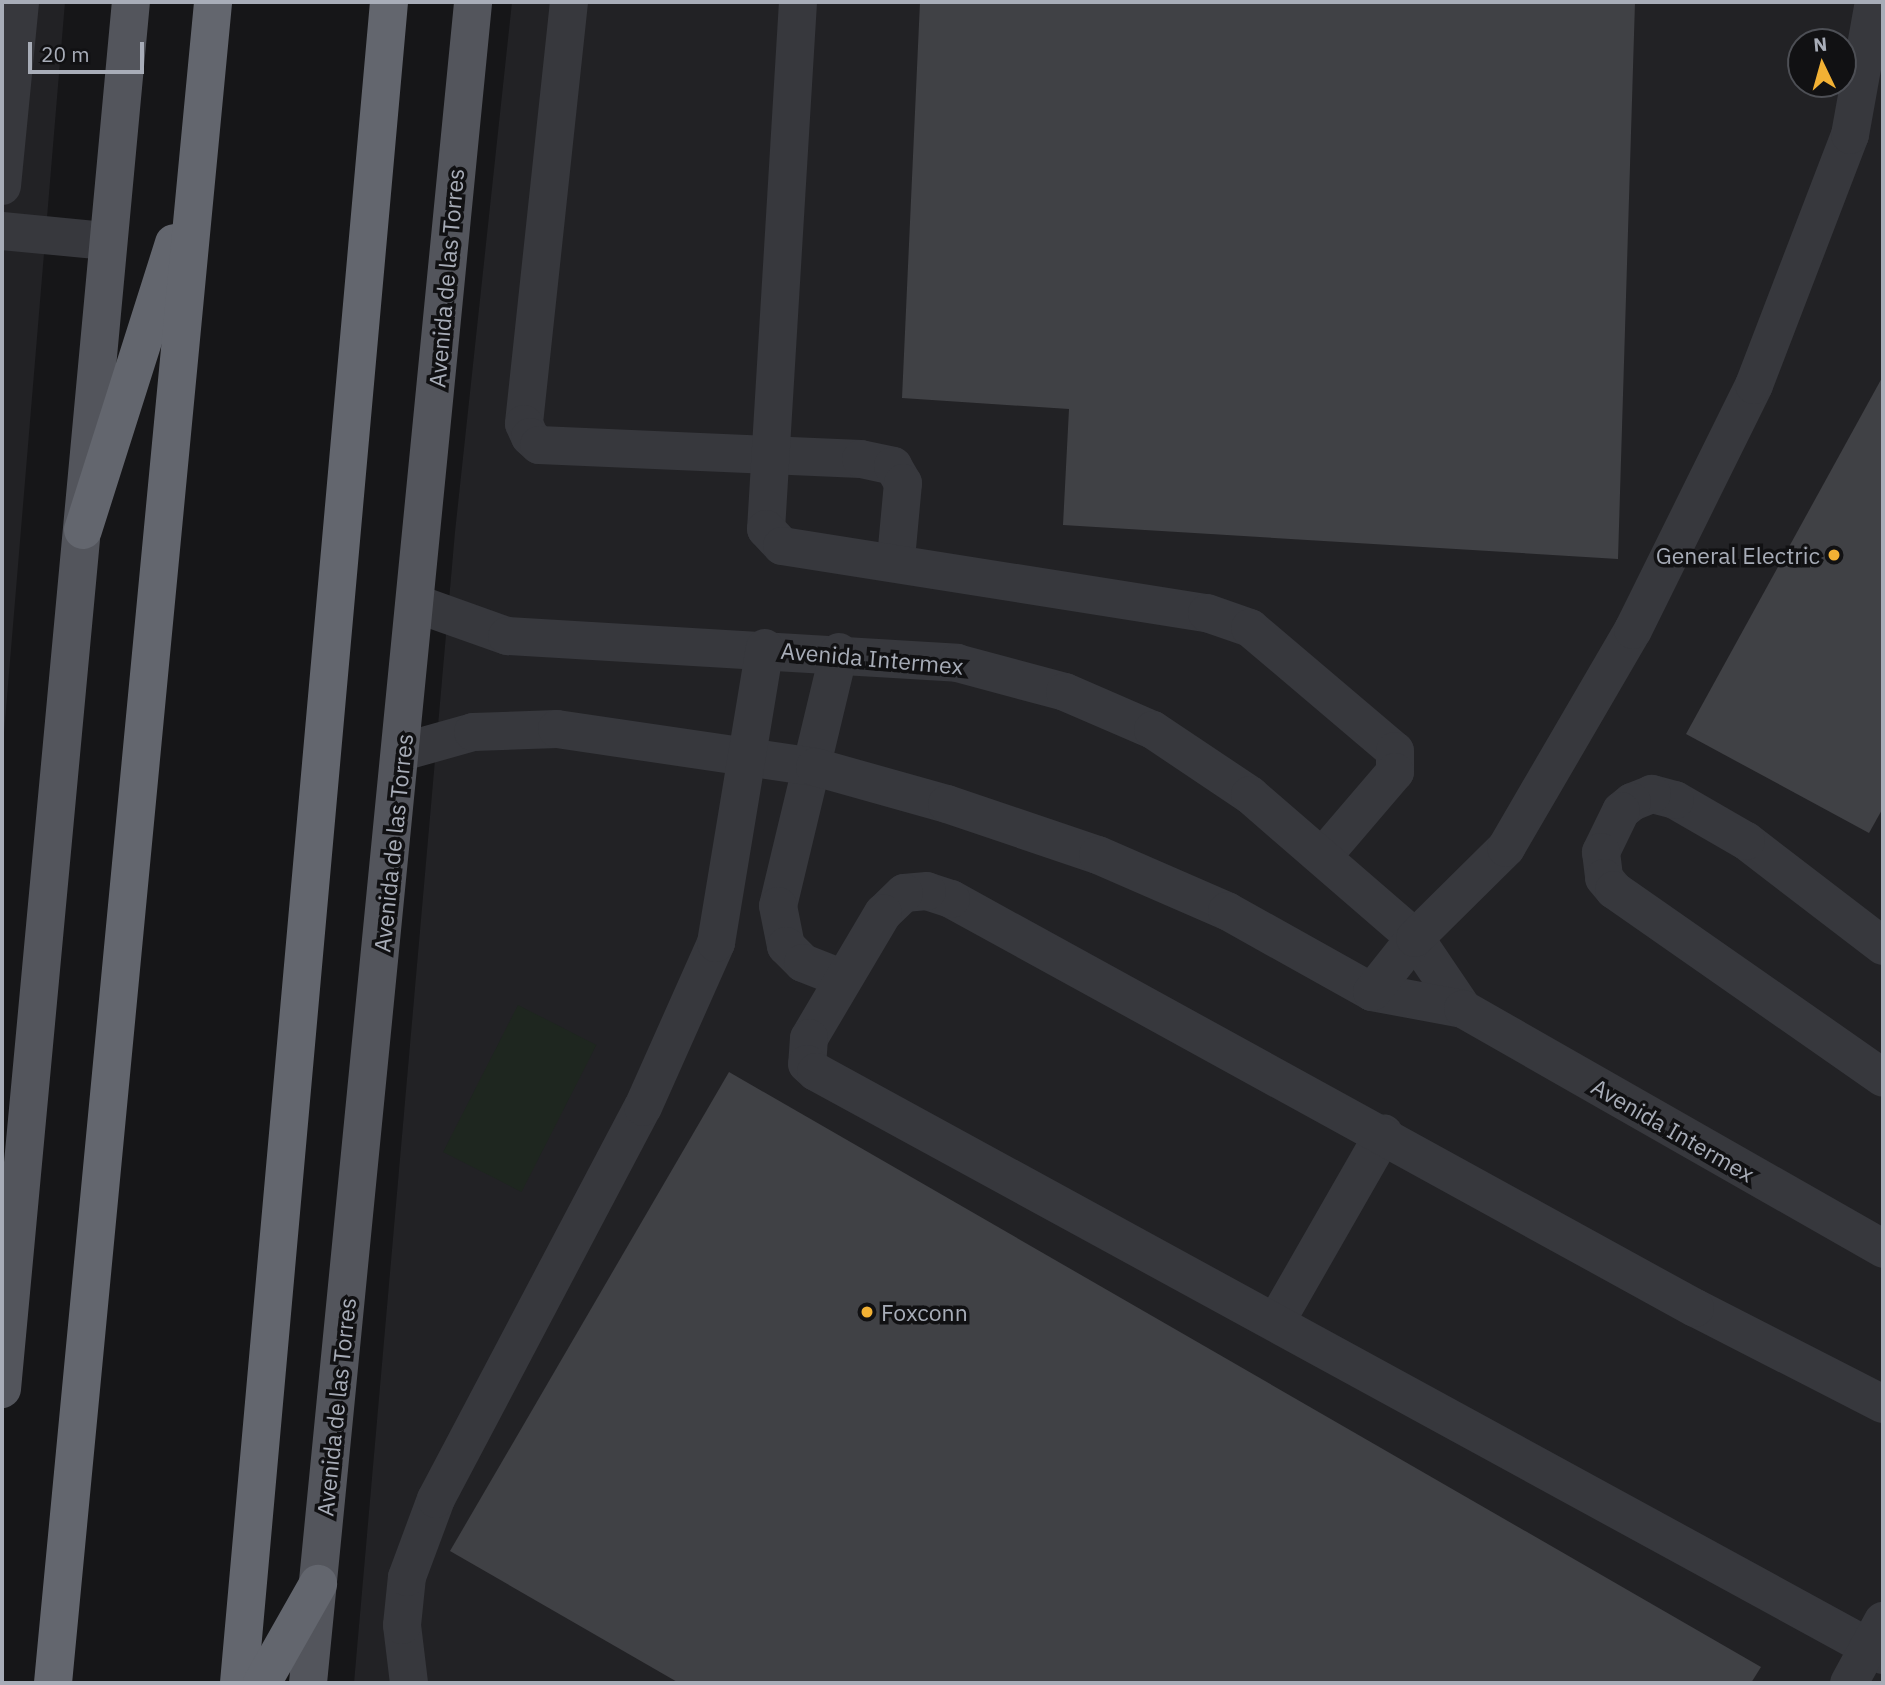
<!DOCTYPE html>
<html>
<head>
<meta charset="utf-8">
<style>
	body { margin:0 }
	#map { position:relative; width:1885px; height:1685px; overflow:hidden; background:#161618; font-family:"IBM Plex Sans",sans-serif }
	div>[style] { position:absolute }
	.built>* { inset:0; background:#222225 }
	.green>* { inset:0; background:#1e261f; transform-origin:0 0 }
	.building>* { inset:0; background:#404145 }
	.minor>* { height:38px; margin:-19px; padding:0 19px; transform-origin:19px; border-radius:19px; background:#37383d }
	.major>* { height:38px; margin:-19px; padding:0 19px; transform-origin:19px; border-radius:19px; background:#53555c }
	.highway>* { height:38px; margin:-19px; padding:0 19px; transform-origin:19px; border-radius:19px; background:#63666e }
	.dots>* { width:19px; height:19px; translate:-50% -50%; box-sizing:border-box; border:4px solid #111113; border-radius:50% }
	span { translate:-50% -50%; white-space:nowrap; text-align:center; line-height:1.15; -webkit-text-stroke:7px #111113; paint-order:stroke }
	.street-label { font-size:23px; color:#a8adb8 }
	.poi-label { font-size:23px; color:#a8adb8 }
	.right { translate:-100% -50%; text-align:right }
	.left { translate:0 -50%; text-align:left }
	.frame { position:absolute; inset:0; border:4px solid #a8adb8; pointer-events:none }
	.north { position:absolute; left:1787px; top:28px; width:70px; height:70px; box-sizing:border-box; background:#111113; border:2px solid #4d4f55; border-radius:50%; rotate:355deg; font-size:19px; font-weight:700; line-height:28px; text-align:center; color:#a8adb8 }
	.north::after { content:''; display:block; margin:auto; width:24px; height:32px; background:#f2b134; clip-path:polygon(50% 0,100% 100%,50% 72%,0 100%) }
	.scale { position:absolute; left:28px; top:42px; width:116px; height:32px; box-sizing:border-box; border:4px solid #a8adb8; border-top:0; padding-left:9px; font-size:21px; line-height:24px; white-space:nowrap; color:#a8adb8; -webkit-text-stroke:5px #111113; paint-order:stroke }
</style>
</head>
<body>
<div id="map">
	<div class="built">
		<div style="clip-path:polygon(2px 2px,65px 2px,2px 757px)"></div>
		<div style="clip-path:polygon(evenodd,512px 2px,1883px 2px,1883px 1683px,354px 1683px,455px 532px,512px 2px,1801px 42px,1843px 42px,1843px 84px,1801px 84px,1801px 42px)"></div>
	</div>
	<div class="green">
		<div style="left:518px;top:1005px;width:88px;height:165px;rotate:27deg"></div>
	</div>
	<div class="building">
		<div style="clip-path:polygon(920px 2px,1635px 2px,1618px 559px,1063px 525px,1069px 409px,902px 398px)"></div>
		<div style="clip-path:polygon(1883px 376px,1883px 808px,1869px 833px,1686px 734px)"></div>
		<div style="clip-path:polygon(729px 1072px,1761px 1667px,1751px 1683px,679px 1683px,450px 1551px)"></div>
	</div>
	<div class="minor">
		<div style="left:569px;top:2px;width:424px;rotate:96.1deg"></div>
		<div style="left:524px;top:424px;width:14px;rotate:65deg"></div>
		<div style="left:530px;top:437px;width:12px;rotate:42deg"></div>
		<div style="left:539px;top:445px;width:322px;rotate:2.5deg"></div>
		<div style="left:861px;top:459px;width:33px;rotate:12deg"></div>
		<div style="left:893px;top:466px;width:20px;rotate:60deg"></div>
		<div style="left:903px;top:483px;width:76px;rotate:95.3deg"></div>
		<div style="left:798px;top:2px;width:528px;rotate:93.47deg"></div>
		<div style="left:766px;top:529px;width:23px;rotate:47deg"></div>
		<div style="left:782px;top:546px;width:430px;rotate:9deg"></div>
		<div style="left:1207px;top:613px;width:46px;rotate:19.2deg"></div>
		<div style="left:1250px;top:628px;width:190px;rotate:40.3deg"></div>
		<div style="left:1395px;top:751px;width:21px;rotate:90deg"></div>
		<div style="left:1395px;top:772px;width:111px;rotate:130.6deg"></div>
		<div style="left:2px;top:186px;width:185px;rotate:-84.4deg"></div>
		<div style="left:2px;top:231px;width:103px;rotate:5.5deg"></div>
		<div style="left:417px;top:604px;width:96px;rotate:19.6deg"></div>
		<div style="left:507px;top:636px;width:451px;rotate:3.4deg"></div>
		<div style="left:957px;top:663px;width:112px;rotate:15deg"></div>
		<div style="left:1065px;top:692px;width:96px;rotate:23.4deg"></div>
		<div style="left:1153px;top:730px;width:117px;rotate:33.8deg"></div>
		<div style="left:1250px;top:795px;width:218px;rotate:40.9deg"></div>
		<div style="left:1415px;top:938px;width:86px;rotate:55.9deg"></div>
		<div style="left:839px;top:652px;width:261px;rotate:103.5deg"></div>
		<div style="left:778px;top:906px;width:41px;rotate:78.7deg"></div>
		<div style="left:786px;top:946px;width:24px;rotate:45deg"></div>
		<div style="left:803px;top:963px;width:41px;rotate:21.5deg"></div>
		<div style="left:402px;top:752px;width:74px;rotate:-15.7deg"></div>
		<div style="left:473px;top:732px;width:84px;rotate:-2deg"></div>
		<div style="left:557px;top:729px;width:261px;rotate:8.4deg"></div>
		<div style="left:815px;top:767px;width:137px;rotate:15.7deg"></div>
		<div style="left:947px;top:804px;width:159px;rotate:18.7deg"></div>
		<div style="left:1098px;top:855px;width:141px;rotate:23.5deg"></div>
		<div style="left:1227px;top:911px;width:166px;rotate:29.2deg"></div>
		<div style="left:1372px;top:992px;width:93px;rotate:10.6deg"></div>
		<div style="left:1463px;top:1009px;width:484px;rotate:29.7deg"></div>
		<div style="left:1883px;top:946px;width:173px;rotate:-142.5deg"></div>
		<div style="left:1746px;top:841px;width:82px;rotate:-150deg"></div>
		<div style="left:1675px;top:800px;width:24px;rotate:-165deg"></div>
		<div style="left:1652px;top:794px;width:22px;rotate:158deg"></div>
		<div style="left:1632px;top:802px;width:14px;rotate:141deg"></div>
		<div style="left:1621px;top:811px;width:46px;rotate:116deg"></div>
		<div style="left:1601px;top:852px;width:26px;rotate:83deg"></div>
		<div style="left:1604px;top:878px;width:16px;rotate:50deg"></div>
		<div style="left:1614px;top:890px;width:328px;rotate:34.9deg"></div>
		<div style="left:1372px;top:992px;width:69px;rotate:-51.5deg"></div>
		<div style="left:1415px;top:938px;width:128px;rotate:-44.7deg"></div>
		<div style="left:1506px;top:848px;width:252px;rotate:-59.8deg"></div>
		<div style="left:1633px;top:630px;width:273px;rotate:-63.7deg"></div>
		<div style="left:1754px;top:385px;width:268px;rotate:-69deg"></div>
		<div style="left:1850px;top:135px;width:135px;rotate:-79.8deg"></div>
		<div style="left:1277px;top:1320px;width:215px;rotate:-60.2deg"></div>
		<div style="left:1883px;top:1404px;width:211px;rotate:-152.9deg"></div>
		<div style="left:1695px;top:1308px;width:849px;rotate:-151.2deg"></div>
		<div style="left:951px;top:899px;width:25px;rotate:-162deg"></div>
		<div style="left:927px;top:891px;width:23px;rotate:175deg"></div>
		<div style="left:904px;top:893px;width:29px;rotate:136deg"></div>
		<div style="left:883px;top:913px;width:145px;rotate:120.6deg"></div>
		<div style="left:809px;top:1038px;width:26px;rotate:94deg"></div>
		<div style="left:807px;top:1064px;width:12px;rotate:42deg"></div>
		<div style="left:816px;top:1072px;width:1216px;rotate:28.65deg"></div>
		<div style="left:409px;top:1683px;width:58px;rotate:-96.9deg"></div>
		<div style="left:402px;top:1625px;width:48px;rotate:-84.1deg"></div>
		<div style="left:407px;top:1577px;width:83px;rotate:-69.6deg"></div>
		<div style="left:436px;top:1499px;width:443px;rotate:-62.2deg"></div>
		<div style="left:643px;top:1107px;width:180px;rotate:-66deg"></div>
		<div style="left:716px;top:943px;width:299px;rotate:-80.6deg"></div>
		<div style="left:1849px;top:1683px;width:71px;rotate:-61.3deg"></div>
	</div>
	<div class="major">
		<div style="left:2px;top:1389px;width:1393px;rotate:-84.69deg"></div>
		<div style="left:308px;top:1683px;width:1689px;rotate:-84.39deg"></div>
	</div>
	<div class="highway">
		<div style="left:83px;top:530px;width:301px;rotate:-72.4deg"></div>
		<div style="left:53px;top:1683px;width:1689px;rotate:-84.56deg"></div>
		<div style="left:239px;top:1683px;width:1688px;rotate:-84.9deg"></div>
		<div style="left:262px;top:1683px;width:114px;rotate:-60.5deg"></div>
	</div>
	<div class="dots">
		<div style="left:1834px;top:555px;background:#f2b134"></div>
		<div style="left:867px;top:1312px;background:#f2b134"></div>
	</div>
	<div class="street-label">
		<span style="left:446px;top:278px;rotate:-85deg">Avenida de las Torres</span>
		<span style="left:872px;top:658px;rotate:5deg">Avenida Intermex</span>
		<span style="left:393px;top:843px;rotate:-84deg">Avenida de las Torres</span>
		<span style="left:1673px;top:1130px;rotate:30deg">Avenida Intermex</span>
		<span style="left:336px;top:1407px;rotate:-84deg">Avenida de las Torres</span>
	</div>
	<div class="poi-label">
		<span class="right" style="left:1820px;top:555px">General Electric</span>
		<span class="left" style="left:881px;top:1312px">Foxconn</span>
	</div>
	<div class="frame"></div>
	<div class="north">N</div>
	<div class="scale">20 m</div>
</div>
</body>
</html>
